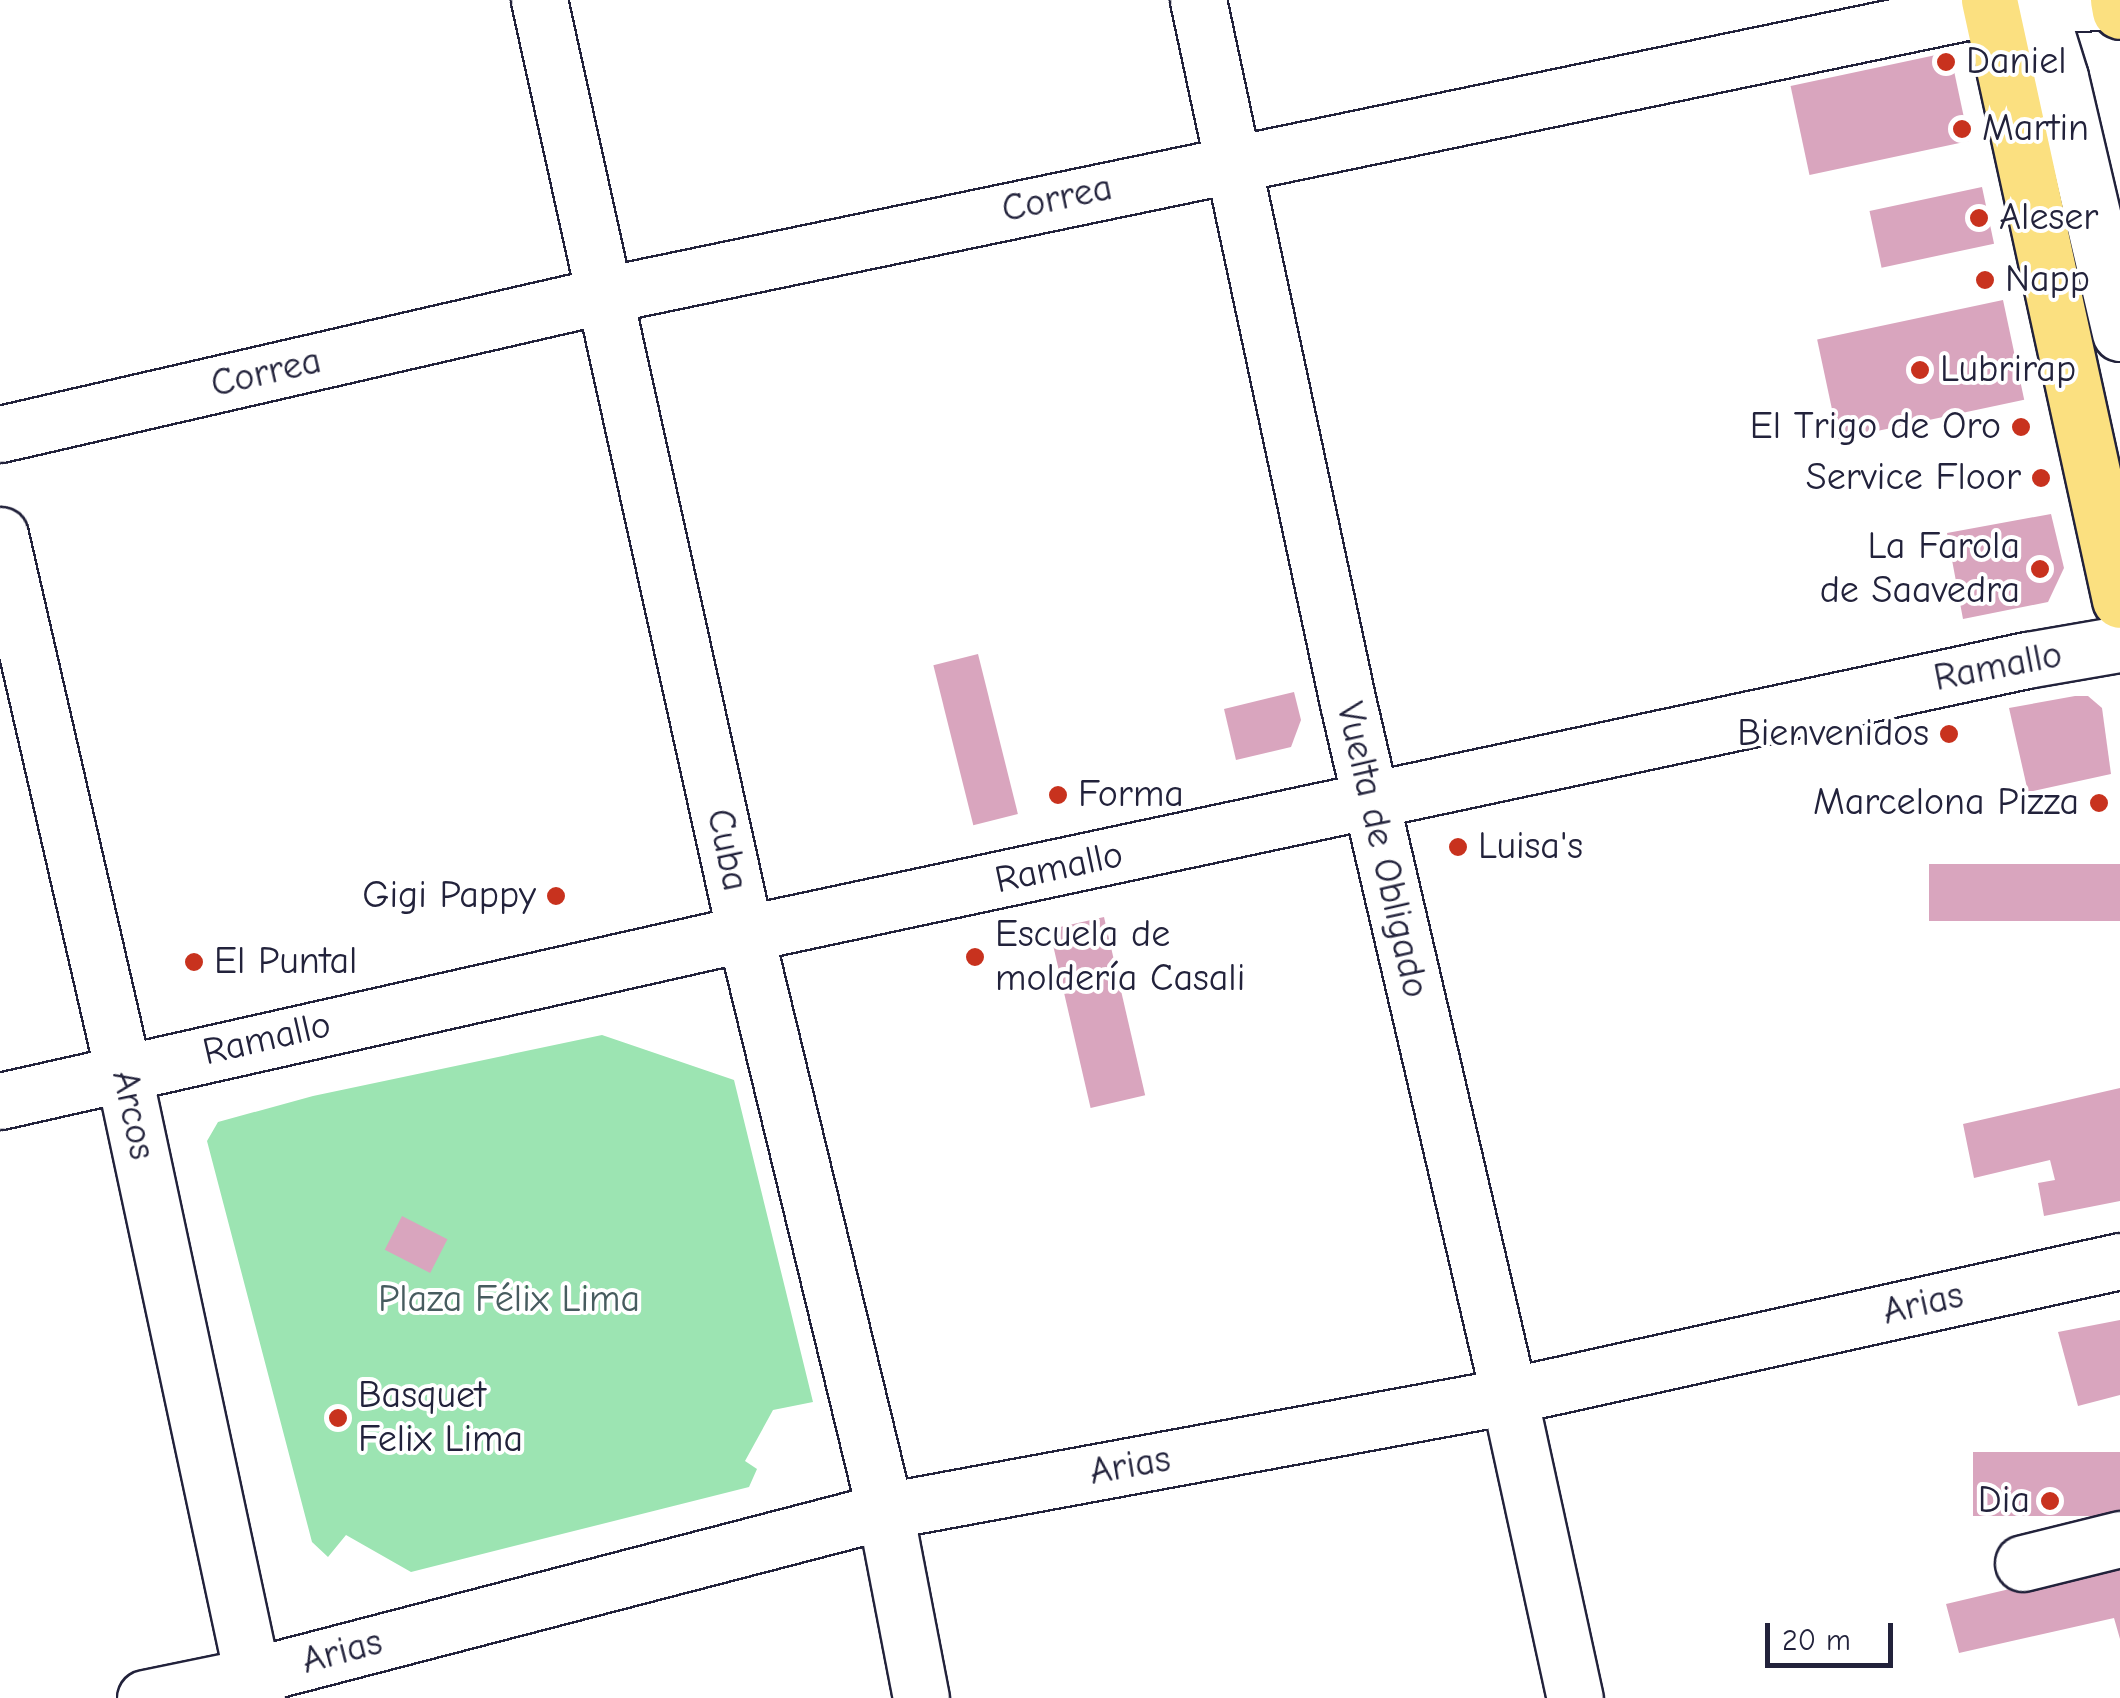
<!DOCTYPE html>
<html>
<head>
<meta charset="utf-8">
<style>
	body { margin:0 }
	#map { position:relative; width:2120px; height:1698px; overflow:hidden; background:#fff; font-family:"Comic Neue",sans-serif }
	div>[style] { position:absolute }
	.green>* { inset:0; background:#9ce4b2 }
	.building>* { inset:0; background:#d9a5be; transform-origin:0 0 }
	.roads { filter:drop-shadow(2px 0 #22223b) drop-shadow(-2px 0 #22223b) drop-shadow(0 2px #22223b) drop-shadow(0 -2px #22223b) }
	.minor>* { height:55px; margin:-27.5px; padding:0 27.5px; transform-origin:27.5px; border-radius:27.5px; background:#fff }
	.major>* { height:55px; margin:-27.5px; padding:0 27.5px; transform-origin:27.5px; border-radius:27.5px; background:#fbe080 }
	.dots>* { width:28px; height:28px; translate:-50% -50%; box-sizing:border-box; border:5px solid #fff; border-radius:50% }
	span { translate:-50% -50%; white-space:nowrap; text-align:center; line-height:1.15; -webkit-text-stroke:8px #fff; paint-order:stroke }
	.poi-label { font-size:38px; color:#22223b }
	.left { translate:0 -50%; text-align:left }
	.right { translate:-100% -50%; text-align:right }
	.street-label { font-size:38px; color:#22223b }
	.park-label { font-size:38px; color:#475c5f }
	.scale { position:absolute; left:1765px; top:1623px; width:128px; height:45px; box-sizing:border-box; border:5px solid #22223b; border-top:0; padding-left:12px; font-size:30px; line-height:35px; white-space:nowrap; color:#22223b; -webkit-text-stroke:8px #fff; paint-order:stroke }
</style>
</head>
<body>
<div id="map">
	<div class="green">
		<div style="clip-path:polygon(602px 1035px,734px 1080px,813px 1402px,773px 1410px,745px 1461px,757px 1469px,749px 1487px,411px 1572px,346px 1535px,328px 1557px,312px 1542px,207px 1141px,218px 1122px,313px 1096px)"></div>
	</div>
	<div class="building">
		<div style="left:1950px;top:52px;width:91px;height:163px;rotate:78deg"></div>
		<div style="left:1982px;top:187px;width:58px;height:115px;rotate:78deg"></div>
		<div style="left:2003px;top:300px;width:102px;height:190px;rotate:78deg"></div>
		<div style="clip-path:polygon(2051px 514px,2064px 568px,2048px 602px,1963px 619px,1947px 533px)"></div>
		<div style="left:978px;top:654px;width:165px;height:46px;rotate:76deg"></div>
		<div style="clip-path:polygon(1294px 692px,1301px 720px,1291px 747px,1236px 760px,1224px 709px)"></div>
		<div style="clip-path:polygon(2075px 696px,2088px 696px,2102px 708px,2111px 774px,2028px 792px,2009px 708px)"></div>
		<div style="left:2120px;top:864px;width:57px;height:191px;rotate:90deg"></div>
		<div style="left:1104px;top:917px;width:183px;height:56px;rotate:77deg"></div>
		<div style="clip-path:polygon(2120px 1088px,2120px 1201px,2044px 1216px,2038px 1183px,2055px 1180px,2050px 1160px,1974px 1178px,1963px 1124px)"></div>
		<div style="left:402px;top:1216px;width:51px;height:38px;rotate:27deg"></div>
		<div style="clip-path:polygon(2120px 1320px,2120px 1395px,2078px 1406px,2058px 1332px)"></div>
		<div style="left:2120px;top:1452px;width:64px;height:147px;rotate:90deg"></div>
		<div style="clip-path:polygon(2120px 1563px,2120px 1639px,2114px 1618px,1959px 1653px,1946px 1604px)"></div>
	</div>
	<div class="roads">
		<div class="minor">
			<div style="left:539px;top:0;width:955px;rotate:77.55deg"></div>
			<div style="left:745px;top:933px;width:595px;rotate:76.38deg"></div>
			<div style="left:885px;top:1511px;width:190px;rotate:79.1deg"></div>
			<div style="left:1198px;top:0;width:719px;rotate:77.96deg"></div>
			<div style="left:1348px;top:703px;width:711px;rotate:76.92deg"></div>
			<div style="left:1509px;top:1396px;width:309px;rotate:77.7deg"></div>
			<div style="left:2036px;top:0;width:81px;rotate:72.7deg"></div>
			<div style="left:2060px;top:77px;width:263px;rotate:76.8deg"></div>
			<div style="left:0;top:434px;width:621px;rotate:-12.94deg"></div>
			<div style="left:605px;top:295px;width:1415px;rotate:-11.75deg"></div>
			<div style="left:1990px;top:7px;width:130px;rotate:-2.6deg"></div>
			<div style="left:0;top:535px;width:550px;rotate:77.08deg"></div>
			<div style="left:123px;top:1071px;width:641px;rotate:77.94deg"></div>
			<div style="left:0;top:1101px;width:733px;rotate:-12.69deg"></div>
			<div style="left:715px;top:940px;width:1342px;rotate:-12.05deg"></div>
			<div style="left:2027px;top:660px;width:94px;rotate:-9.8deg"></div>
			<div style="left:2023px;top:1563px;width:100px;rotate:-13.9deg"></div>
			<div style="left:145px;top:1698px;width:108px;rotate:-11.7deg"></div>
			<div style="left:251px;top:1676px;width:655px;rotate:-14.59deg"></div>
			<div style="left:885px;top:1511px;width:635px;rotate:-10.44deg"></div>
			<div style="left:1509px;top:1396px;width:626px;rotate:-12.46deg"></div>
		</div>
		<div class="major">
			<div style="left:1989px;top:0;width:614px;rotate:77.68deg"></div>
			<div style="left:2118px;top:0;width:11px;rotate:80deg"></div>
		</div>
	</div>
	<div class="dots">
		<div style="left:1946px;top:62px;background:#c8321e"></div>
		<div style="left:1962px;top:129px;background:#c8321e"></div>
		<div style="left:1979px;top:218px;background:#c8321e"></div>
		<div style="left:1985px;top:280px;background:#c8321e"></div>
		<div style="left:1920px;top:370px;background:#c8321e"></div>
		<div style="left:2021px;top:427px;background:#c8321e"></div>
		<div style="left:2041px;top:478px;background:#c8321e"></div>
		<div style="left:2040px;top:569px;background:#c8321e"></div>
		<div style="left:1949px;top:734px;background:#c8321e"></div>
		<div style="left:1058px;top:795px;background:#c8321e"></div>
		<div style="left:2099px;top:803px;background:#c8321e"></div>
		<div style="left:1458px;top:847px;background:#c8321e"></div>
		<div style="left:556px;top:896px;background:#c8321e"></div>
		<div style="left:975px;top:957px;background:#c8321e"></div>
		<div style="left:194px;top:962px;background:#c8321e"></div>
		<div style="left:338px;top:1418px;background:#c8321e"></div>
		<div style="left:2050px;top:1501px;background:#c8321e"></div>
	</div>
	<div class="poi-label">
		<span class="left" style="left:1966px;top:62px">Daniel</span>
		<span class="left" style="left:1982px;top:129px">Martin</span>
		<span class="left" style="left:1999px;top:218px">Aleser</span>
		<span class="left" style="left:2005px;top:280px">Napp</span>
		<span class="left" style="left:1940px;top:370px">Lubrirap</span>
		<span class="right" style="left:2001px;top:427px">El Trigo de Oro</span>
		<span class="right" style="left:2021px;top:478px">Service Floor</span>
		<span class="right" style="left:2020px;top:569px">La Farola<br>de Saavedra</span>
		<span class="right" style="left:1929px;top:734px">Bienvenidos</span>
		<span class="left" style="left:1078px;top:795px">Forma</span>
		<span class="right" style="left:2079px;top:803px">Marcelona Pizza</span>
		<span class="left" style="left:1478px;top:847px">Luisa's</span>
		<span class="right" style="left:536px;top:896px">Gigi Pappy</span>
		<span class="left" style="left:995px;top:957px">Escuela de<br>moldería Casali</span>
		<span class="left" style="left:214px;top:962px">El Puntal</span>
		<span class="left" style="left:358px;top:1418px">Basquet<br>Felix Lima</span>
		<span class="right" style="left:2030px;top:1501px">Dia</span>
	</div>
	<div class="street-label">
		<span style="left:1057px;top:199px;rotate:-12deg">Correa</span>
		<span style="left:266px;top:373px;rotate:-13deg">Correa</span>
		<span style="left:1998px;top:667px;rotate:-11deg">Ramallo</span>
		<span style="left:727px;top:850px;rotate:78deg">Cuba</span>
		<span style="left:1382px;top:850px;rotate:77deg">Vuelta de Obligado</span>
		<span style="left:1059px;top:868px;rotate:-12deg">Ramallo</span>
		<span style="left:267px;top:1039px;rotate:-13deg">Ramallo</span>
		<span style="left:133px;top:1115px;rotate:78deg">Arcos</span>
		<span style="left:1923px;top:1304px;rotate:-13deg">Arias</span>
		<span style="left:1130px;top:1466px;rotate:-10deg">Arias</span>
		<span style="left:342px;top:1652px;rotate:-15deg">Arias</span>
	</div>
	<div class="park-label">
		<span style="left:509px;top:1300px">Plaza Félix Lima</span>
	</div>
	<div class="scale">20 m</div>
</div>
</body>
</html>
